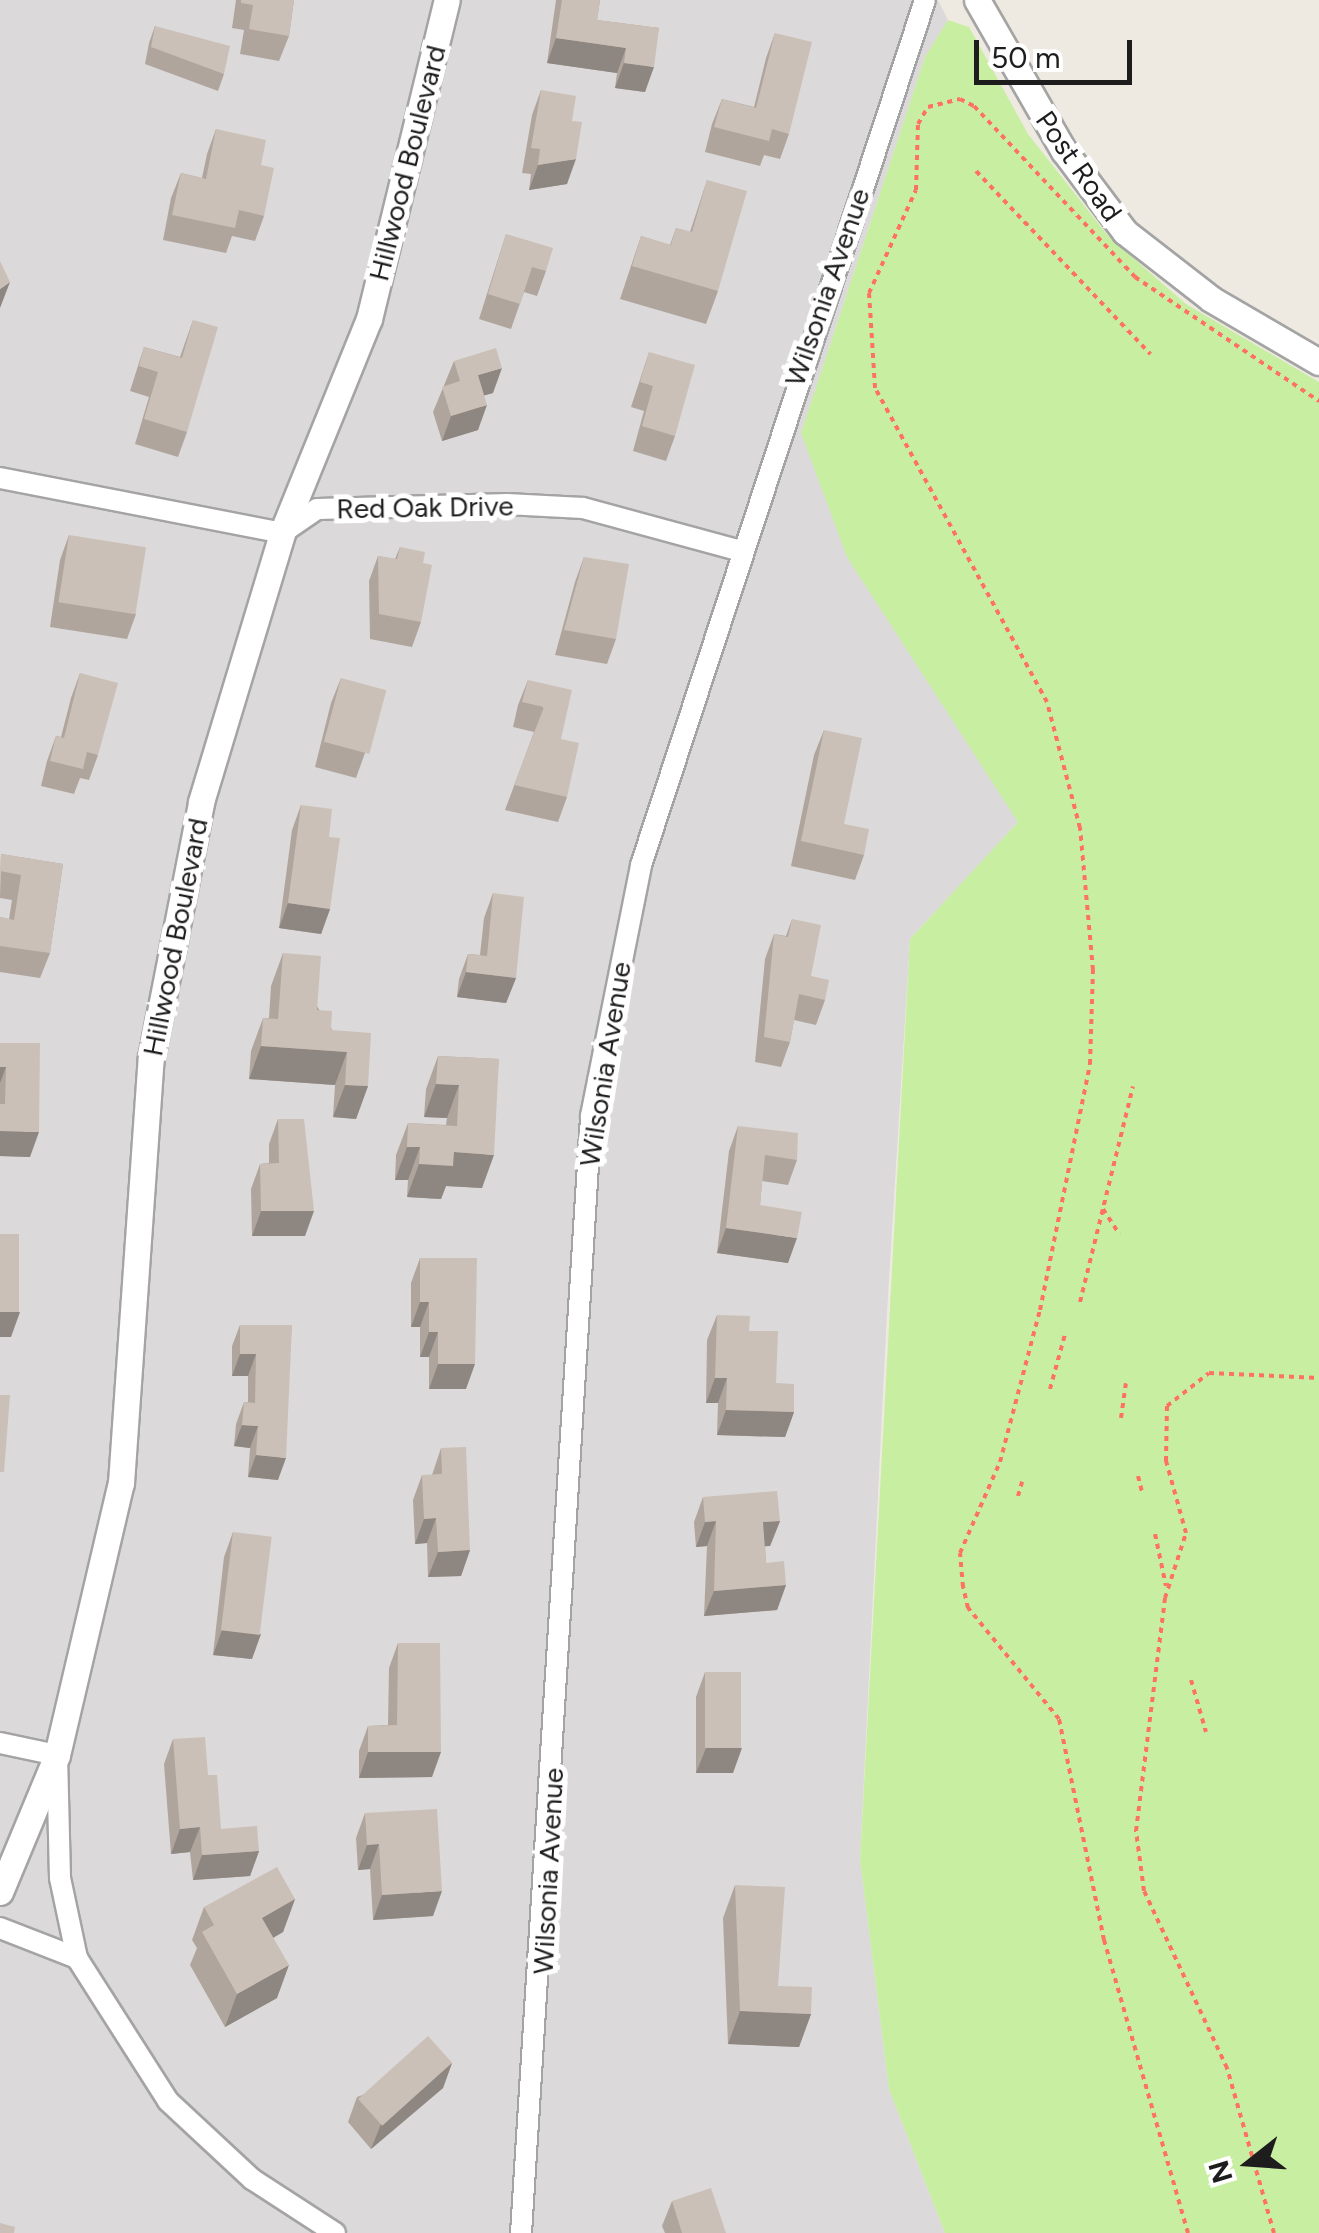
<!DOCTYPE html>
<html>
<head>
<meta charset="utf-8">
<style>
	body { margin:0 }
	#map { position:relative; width:1319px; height:2233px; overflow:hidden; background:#efeae1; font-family:Figtree,sans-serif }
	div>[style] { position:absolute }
	.residential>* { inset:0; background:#dbd9d9 }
	.grass>* { inset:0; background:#c8eea2 }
	.path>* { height:4px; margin-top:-2px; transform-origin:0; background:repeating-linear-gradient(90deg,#ff7162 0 5px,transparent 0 10px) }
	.roads { filter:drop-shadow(2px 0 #a4a4a4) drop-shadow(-2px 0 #a4a4a4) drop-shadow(0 2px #a4a4a4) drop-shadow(0 -2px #a4a4a4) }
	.minor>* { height:20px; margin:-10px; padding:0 10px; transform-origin:10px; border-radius:10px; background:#fff }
	.tertiary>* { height:25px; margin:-12.5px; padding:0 12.5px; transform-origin:12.5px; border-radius:12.5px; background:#fff }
	.wall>* { inset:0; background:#afa59d }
	.shaded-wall>* { inset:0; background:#8e8680 }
	.building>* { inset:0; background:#cbc0b7; transform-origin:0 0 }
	span { translate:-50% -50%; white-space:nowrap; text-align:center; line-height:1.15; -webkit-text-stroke:10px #fff; paint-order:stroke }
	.street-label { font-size:28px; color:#1d1d1d }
	.north { position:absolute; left:1199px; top:2113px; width:100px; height:100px; -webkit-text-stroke:8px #fff; paint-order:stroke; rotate:253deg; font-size:28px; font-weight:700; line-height:40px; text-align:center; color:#1d1d1d }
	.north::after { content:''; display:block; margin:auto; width:35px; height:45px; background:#1d1d1d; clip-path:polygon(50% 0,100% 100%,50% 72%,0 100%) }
	.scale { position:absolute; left:974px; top:40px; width:158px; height:45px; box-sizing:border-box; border:5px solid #1d1d1d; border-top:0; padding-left:12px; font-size:30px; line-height:35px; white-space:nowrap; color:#1d1d1d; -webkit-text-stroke:8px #fff; paint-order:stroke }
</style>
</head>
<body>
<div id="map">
	<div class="residential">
		<div style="clip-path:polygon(0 0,938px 0,948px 20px,925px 57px,801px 433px,1018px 822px,910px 939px,887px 1312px,860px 1859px,889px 2089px,945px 2233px,0 2233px)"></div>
	</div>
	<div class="grass">
		<div style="clip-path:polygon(948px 20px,969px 27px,1028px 134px,1109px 237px,1186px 304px,1319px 382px,1319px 2233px,945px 2233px,889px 2089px,860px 1859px,910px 939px,1018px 822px,847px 557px,801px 433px,925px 57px)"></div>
	</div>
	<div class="path">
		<div style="left:976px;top:171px;width:253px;rotate:46.4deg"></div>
		<div style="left:1103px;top:1209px;width:30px;rotate:57deg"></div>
		<div style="left:1080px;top:1302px;width:222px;rotate:-76.2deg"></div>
		<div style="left:1050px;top:1389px;width:57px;rotate:-74.7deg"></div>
		<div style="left:1121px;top:1418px;width:35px;rotate:-82deg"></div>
		<div style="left:1138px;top:1476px;width:16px;rotate:76deg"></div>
		<div style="left:1018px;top:1496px;width:15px;rotate:-74deg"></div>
		<div style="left:1155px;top:1534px;width:53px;rotate:78.1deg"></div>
		<div style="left:1191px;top:1680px;width:54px;rotate:73.9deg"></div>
		<div style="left:1188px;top:2233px;width:305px;rotate:-106deg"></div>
		<div style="left:1104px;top:1940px;width:226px;rotate:-101.5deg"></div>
		<div style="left:1059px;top:1719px;width:144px;rotate:-129.3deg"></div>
		<div style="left:968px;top:1608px;width:22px;rotate:-103deg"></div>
		<div style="left:963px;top:1587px;width:34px;rotate:-95deg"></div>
		<div style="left:960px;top:1553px;width:99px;rotate:-66.3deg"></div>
		<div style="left:1000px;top:1462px;width:157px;rotate:-75.3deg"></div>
		<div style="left:1040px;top:1310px;width:251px;rotate:-78.5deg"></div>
		<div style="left:1090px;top:1064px;width:94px;rotate:-88.2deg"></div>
		<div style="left:1093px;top:970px;width:143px;rotate:-95.2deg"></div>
		<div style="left:1080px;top:828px;width:130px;rotate:-104.7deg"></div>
		<div style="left:1047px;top:702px;width:358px;rotate:-118.7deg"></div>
		<div style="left:875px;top:388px;width:95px;rotate:-93.6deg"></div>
		<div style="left:869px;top:293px;width:113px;rotate:-65.5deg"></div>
		<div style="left:916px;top:190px;width:66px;rotate:-88.3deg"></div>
		<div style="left:918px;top:124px;width:20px;rotate:-60deg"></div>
		<div style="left:928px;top:107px;width:33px;rotate:-14deg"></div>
		<div style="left:960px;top:99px;width:16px;rotate:27deg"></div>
		<div style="left:974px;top:106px;width:235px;rotate:46.7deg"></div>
		<div style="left:1135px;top:277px;width:222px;rotate:34deg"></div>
		<div style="left:1274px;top:2233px;width:172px;rotate:-105.9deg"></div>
		<div style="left:1227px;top:2068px;width:195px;rotate:-115.1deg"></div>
		<div style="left:1144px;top:1891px;width:61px;rotate:-97.6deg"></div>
		<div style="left:1136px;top:1831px;width:235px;rotate:-82.9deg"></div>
		<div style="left:1165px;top:1598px;width:68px;rotate:-72.1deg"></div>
		<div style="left:1186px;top:1533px;width:75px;rotate:-105.5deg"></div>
		<div style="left:1166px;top:1461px;width:55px;rotate:-89deg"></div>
		<div style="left:1167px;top:1406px;width:53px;rotate:-38.2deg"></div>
		<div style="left:1209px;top:1373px;width:110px;rotate:2.6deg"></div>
	</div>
	<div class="roads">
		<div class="minor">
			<div style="left:0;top:478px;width:287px;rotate:11deg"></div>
			<div style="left:282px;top:533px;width:42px;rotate:-34.4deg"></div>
			<div style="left:317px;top:509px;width:190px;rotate:-1.5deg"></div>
			<div style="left:507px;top:504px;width:76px;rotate:3deg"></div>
			<div style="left:583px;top:508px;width:161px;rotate:15.2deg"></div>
			<div style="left:0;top:1743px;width:58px;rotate:11.9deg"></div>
			<div style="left:57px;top:1755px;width:123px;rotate:88.6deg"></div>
			<div style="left:60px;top:1878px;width:82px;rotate:78deg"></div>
			<div style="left:0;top:1928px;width:83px;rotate:21.3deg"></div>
			<div style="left:77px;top:1958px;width:169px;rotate:57.5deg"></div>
			<div style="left:168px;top:2101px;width:115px;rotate:42.9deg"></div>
			<div style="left:252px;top:2179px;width:99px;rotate:33deg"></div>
			<div style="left:521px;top:2233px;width:1119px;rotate:-86.41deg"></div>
			<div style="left:591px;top:1116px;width:256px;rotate:-78.7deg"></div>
			<div style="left:641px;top:865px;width:910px;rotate:-71.82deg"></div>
		</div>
		<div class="tertiary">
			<div style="left:977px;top:0;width:174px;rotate:60.1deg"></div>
			<div style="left:1064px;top:151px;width:101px;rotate:53deg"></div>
			<div style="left:1125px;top:232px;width:109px;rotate:37.9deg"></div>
			<div style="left:1211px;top:299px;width:125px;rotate:30.3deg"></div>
			<div style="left:0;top:1892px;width:148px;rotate:-67.4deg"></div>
			<div style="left:57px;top:1755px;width:279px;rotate:-76.8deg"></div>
			<div style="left:121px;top:1483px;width:426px;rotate:-86deg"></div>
			<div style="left:151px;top:1058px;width:261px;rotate:-78.9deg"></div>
			<div style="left:201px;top:802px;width:281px;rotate:-73.2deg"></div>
			<div style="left:282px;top:533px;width:231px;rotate:-67.9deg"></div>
			<div style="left:369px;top:319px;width:328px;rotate:-76.3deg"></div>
		</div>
	</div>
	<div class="wall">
		<div style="clip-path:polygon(236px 0,294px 0,289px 36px,279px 61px,240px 54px,244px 30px,232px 28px)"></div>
		<div style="clip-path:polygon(556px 0,600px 0,597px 20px,659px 28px,645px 92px,615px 88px,617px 73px,547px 63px)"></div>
		<div style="clip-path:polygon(155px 26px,224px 74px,218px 91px,145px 64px,149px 43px)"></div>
		<div style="clip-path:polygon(775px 33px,789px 134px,780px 159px,764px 155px,760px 166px,705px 152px,712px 124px,722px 99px,754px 107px,766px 58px)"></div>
		<div style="clip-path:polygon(541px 90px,572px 121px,567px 184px,529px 190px,531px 174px,522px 173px,532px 115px)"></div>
		<div style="clip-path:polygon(216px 129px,261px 165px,264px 216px,255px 241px,232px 236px,226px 253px,163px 240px,171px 198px,181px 173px,202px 178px,207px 154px)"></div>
		<div style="clip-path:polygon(707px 180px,718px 291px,706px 324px,620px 299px,641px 236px,670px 245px,676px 228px,690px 232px)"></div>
		<div style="clip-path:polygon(506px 234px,546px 271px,537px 296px,524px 292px,511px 329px,479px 319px)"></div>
		<div style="clip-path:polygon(193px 320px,187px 432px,178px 457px,135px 444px,149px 397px,130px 391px,144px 347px,180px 357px)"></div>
		<div style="clip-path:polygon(649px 352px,675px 436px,666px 461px,633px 451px,644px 411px,631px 407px)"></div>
		<div style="clip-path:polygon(454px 361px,493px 393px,484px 395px,478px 430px,442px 441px,433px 412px)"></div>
		<div style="clip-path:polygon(69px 535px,136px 614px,127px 639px,50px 627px,60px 560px)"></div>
		<div style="clip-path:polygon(400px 547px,423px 563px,421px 622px,412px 647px,370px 639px,369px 581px,378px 556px,395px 559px)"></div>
		<div style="clip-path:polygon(584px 557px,616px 639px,607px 664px,555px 655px,575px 582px)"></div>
		<div style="clip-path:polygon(80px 673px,98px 755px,89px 780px,80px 778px,74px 794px,41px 786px,47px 761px,56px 736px,61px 737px,71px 698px)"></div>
		<div style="clip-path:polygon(341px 678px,365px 753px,356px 778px,315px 767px,331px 703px)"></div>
		<div style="clip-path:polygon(528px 680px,561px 739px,567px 797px,558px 822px,505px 810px,534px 732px,513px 727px,518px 705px)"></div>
		<div style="clip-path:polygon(824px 730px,844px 824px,864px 855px,855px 880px,791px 866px,814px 755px)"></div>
		<div style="clip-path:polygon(301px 805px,329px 837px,330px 909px,321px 934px,279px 928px,292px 830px)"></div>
		<div style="clip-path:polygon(1px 854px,63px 864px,50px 953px,40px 978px,0 972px,0 917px,9px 919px,12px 900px,0 898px)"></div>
		<div style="clip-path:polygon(493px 893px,516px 978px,506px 1003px,457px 997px,459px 979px,468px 954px,480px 955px,484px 918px)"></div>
		<div style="clip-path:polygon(792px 919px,811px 976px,825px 1000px,816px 1025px,794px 1020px,790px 1042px,781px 1067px,755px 1062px,765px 959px,774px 934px,786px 936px)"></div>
		<div style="clip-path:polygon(283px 953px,368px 1086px,356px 1119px,333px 1117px,335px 1085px,249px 1079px,251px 1051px,263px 1018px,269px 1018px,271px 986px)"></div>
		<div style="clip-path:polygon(0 1043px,30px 1157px,0 1156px)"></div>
		<div style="clip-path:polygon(438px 1056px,499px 1059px,482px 1188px,446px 1186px,441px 1199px,407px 1197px,408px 1180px,395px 1180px,396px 1155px,408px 1123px,446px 1125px,447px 1118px,424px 1117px,426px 1089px)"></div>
		<div style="clip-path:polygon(278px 1119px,305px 1236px,252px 1236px,251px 1189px,260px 1164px,269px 1163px,269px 1144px)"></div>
		<div style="clip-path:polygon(738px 1126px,797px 1160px,788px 1185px,762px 1181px,760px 1205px,788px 1263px,717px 1253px,729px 1151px)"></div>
		<div style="clip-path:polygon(420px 1258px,466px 1389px,429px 1389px,429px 1357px,420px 1357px,420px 1327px,411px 1327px,411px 1283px)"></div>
		<div style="clip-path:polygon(717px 1315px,749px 1331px,776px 1383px,794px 1412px,785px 1437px,717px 1435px,718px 1403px,706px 1403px,707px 1340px)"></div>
		<div style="clip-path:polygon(240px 1325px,292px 1325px,278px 1480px,248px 1477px,250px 1448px,234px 1446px,236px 1424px,244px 1402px,248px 1402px,248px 1376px,232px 1376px,232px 1346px)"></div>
		<div style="clip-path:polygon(441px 1448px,470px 1550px,461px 1576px,428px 1577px,427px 1543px,415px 1544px,413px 1500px,422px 1475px,432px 1475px)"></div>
		<div style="clip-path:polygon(703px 1497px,780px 1521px,770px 1546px,765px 1546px,766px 1563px,786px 1585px,777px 1610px,704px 1616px,707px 1546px,696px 1547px,694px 1522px)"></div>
		<div style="clip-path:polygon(233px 1532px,252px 1659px,213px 1655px,224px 1557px)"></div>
		<div style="clip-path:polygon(398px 1643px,432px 1777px,359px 1778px,359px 1751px,368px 1726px,388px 1725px,389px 1668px)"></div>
		<div style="clip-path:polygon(705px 1672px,733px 1773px,696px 1773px,696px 1697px)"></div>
		<div style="clip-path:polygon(173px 1739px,208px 1775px,221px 1829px,259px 1851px,250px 1876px,193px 1880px,190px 1852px,171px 1854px,164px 1764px)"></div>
		<div style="clip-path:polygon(365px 1813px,433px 1916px,373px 1920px,370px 1869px,358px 1870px,356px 1838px)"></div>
		<div style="clip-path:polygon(735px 1885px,778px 1986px,811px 2014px,799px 2047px,728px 2044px,723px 1918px)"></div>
		<div style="clip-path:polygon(295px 1899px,283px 1932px,273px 1938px,277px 1998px,225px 2027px,190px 1965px,197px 1948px,192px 1940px,204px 1907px)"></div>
		<div style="clip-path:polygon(452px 2063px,443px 2088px,371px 2149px,348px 2122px,357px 2097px)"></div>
		<div style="clip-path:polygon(672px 2201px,726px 2233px,665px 2233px,662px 2226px)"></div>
	</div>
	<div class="shaded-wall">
		<div style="clip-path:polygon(556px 38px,626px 48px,617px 73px,547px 63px)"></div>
		<div style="clip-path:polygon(624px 63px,654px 67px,645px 92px,615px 88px)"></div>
		<div style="clip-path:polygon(576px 159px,567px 184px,529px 190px,538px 165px)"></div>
		<div style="clip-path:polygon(10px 282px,0 308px,0 289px)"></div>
		<div style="clip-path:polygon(502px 368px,493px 393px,469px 400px,478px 375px)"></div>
		<div style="clip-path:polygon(487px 405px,478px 430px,442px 441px,451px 416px)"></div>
		<div style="clip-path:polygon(288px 903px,330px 909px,321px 934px,279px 928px)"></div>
		<div style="clip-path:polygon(466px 972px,516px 978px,506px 1003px,457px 997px)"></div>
		<div style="clip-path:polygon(261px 1046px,347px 1052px,335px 1085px,249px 1079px)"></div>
		<div style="clip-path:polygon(0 1067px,6px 1067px,0 1083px)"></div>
		<div style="clip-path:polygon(436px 1084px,459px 1085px,447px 1118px,424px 1117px)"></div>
		<div style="clip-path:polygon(345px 1085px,368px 1086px,356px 1119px,333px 1117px)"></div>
		<div style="clip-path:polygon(0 1131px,39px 1132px,30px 1157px,0 1156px)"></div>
		<div style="clip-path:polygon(407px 1147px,420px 1147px,408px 1180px,395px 1180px)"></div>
		<div style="clip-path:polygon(454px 1152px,494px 1155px,482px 1188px,446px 1186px,441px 1199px,407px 1197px,419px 1164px)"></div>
		<div style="clip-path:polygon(261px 1211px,314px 1211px,305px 1236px,252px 1236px)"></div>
		<div style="clip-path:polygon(726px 1228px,797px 1238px,788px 1263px,717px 1253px)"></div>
		<div style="clip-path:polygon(420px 1302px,429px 1302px,420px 1327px,411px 1327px)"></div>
		<div style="clip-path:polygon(0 1312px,20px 1312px,11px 1337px,0 1337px)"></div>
		<div style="clip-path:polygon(429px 1332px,438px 1332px,429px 1357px,420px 1357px)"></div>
		<div style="clip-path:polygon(240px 1354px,256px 1354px,248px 1376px,232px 1376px)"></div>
		<div style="clip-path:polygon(438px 1364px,475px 1364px,466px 1389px,429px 1389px)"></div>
		<div style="clip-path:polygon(715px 1378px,727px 1378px,718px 1403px,706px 1403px)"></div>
		<div style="clip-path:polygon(726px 1410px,794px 1412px,785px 1437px,717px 1435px)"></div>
		<div style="clip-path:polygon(242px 1425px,258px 1426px,250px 1448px,234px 1446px)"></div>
		<div style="clip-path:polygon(256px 1455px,286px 1458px,278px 1480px,248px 1477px)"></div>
		<div style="clip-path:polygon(436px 1518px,427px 1543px,415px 1544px,424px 1519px)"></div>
		<div style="clip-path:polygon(716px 1521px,707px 1546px,696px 1547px,705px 1522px)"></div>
		<div style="clip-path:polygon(780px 1521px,770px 1546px,754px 1547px,763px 1522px)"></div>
		<div style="clip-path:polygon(470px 1550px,461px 1576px,428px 1577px,438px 1552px)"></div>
		<div style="clip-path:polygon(786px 1585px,777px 1610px,704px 1616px,714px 1591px)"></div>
		<div style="clip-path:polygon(222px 1630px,261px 1634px,252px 1659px,213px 1655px)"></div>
		<div style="clip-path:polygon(706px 1748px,742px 1748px,733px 1773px,696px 1773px)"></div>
		<div style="clip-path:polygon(368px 1752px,441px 1752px,432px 1777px,359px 1778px)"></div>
		<div style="clip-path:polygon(200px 1827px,190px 1852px,171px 1854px,180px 1829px)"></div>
		<div style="clip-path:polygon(379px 1844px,370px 1869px,358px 1870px,367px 1845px)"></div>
		<div style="clip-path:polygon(259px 1851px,250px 1876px,193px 1880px,202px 1855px)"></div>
		<div style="clip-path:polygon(442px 1891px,433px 1916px,373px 1920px,382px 1895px)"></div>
		<div style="clip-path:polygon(295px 1899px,283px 1932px,250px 1951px,262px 1918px)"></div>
		<div style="clip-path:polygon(289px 1965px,277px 1998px,225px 2027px,237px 1994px)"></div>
		<div style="clip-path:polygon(740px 2011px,811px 2014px,799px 2047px,728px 2044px)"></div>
		<div style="clip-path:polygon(452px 2063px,443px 2088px,371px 2149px,381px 2124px)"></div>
	</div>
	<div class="building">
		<div style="clip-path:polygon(241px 0,294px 0,289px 36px,249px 29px,253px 5px,241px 3px)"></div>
		<div style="clip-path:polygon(562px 0,600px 0,597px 20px,659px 28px,654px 67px,624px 63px,626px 48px,556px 38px)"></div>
		<div style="clip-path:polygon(155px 26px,230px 46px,224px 74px,151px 47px)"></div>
		<div style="clip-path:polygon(775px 33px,812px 42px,789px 134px,772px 129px,769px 141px,714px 127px,722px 99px,756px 108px)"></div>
		<div style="clip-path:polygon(541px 90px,576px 96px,572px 121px,582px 122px,576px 159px,538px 165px,540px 149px,531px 148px)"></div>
		<div style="clip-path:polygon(216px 129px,266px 140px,261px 165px,274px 168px,264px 216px,239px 210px,235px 228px,172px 215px,181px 173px,206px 179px)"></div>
		<div style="clip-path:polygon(707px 180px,747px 191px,718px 291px,632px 266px,641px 236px,671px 245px,676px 228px,692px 232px)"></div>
		<div style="clip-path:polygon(506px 234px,553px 248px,546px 271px,532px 267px,520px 304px,488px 294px)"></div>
		<div style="clip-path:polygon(0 261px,10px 282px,0 289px)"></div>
		<div style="clip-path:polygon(193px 320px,218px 327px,187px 432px,144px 419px,158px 372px,139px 366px,144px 347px,182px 358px)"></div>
		<div style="clip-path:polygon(496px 348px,502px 368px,478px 375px,487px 405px,451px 416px,442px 387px,460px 381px,454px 361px)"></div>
		<div style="clip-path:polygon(649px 352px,695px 365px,675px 436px,642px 426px,653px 386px,640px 382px)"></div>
		<div style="left:69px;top:535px;width:78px;height:68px;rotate:9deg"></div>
		<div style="clip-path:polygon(400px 547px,425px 552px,423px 563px,432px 565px,421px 622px,379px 614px,378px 556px,397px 559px)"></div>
		<div style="clip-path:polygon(584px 557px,629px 564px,616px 639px,564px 630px)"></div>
		<div style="clip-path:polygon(80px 673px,118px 683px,98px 755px,87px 752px,83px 769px,50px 761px,56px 736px,64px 738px)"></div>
		<div style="left:341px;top:678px;width:47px;height:66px;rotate:15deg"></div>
		<div style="clip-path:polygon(528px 680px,572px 690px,561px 739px,579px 743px,567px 797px,514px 785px,544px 707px,522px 702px)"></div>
		<div style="clip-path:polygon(824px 730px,862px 738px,844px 824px,869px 829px,864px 855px,801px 841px)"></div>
		<div style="clip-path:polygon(301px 805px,332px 809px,329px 837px,340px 838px,330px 909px,288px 903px)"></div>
		<div style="clip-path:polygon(1px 854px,63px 864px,50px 953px,0 946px,0 917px,14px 920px,21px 875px,0 871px)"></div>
		<div style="clip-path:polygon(493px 893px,524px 897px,516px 978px,466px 972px,468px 954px,487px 956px)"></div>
		<div style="clip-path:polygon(792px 919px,821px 925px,811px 976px,829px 980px,825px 1000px,799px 994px,790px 1042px,764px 1037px,774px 934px,788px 937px)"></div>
		<div style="clip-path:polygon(283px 953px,321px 956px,317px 1010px,332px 1011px,331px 1030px,371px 1033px,368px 1086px,345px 1085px,347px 1052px,261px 1046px,263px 1018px,278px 1019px)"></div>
		<div style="clip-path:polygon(0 1043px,40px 1043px,39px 1132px,0 1131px,0 1104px,5px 1104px,6px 1067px,0 1067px)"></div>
		<div style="clip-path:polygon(438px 1056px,499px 1059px,494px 1155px,454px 1152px,453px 1166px,419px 1164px,420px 1147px,407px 1147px,408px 1123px,457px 1126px,459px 1085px,436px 1084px)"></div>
		<div style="clip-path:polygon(278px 1119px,304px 1119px,314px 1211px,261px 1211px,260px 1164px,279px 1163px)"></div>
		<div style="clip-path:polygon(738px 1126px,798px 1133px,797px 1160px,765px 1155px,760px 1205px,802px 1212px,797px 1238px,726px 1228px)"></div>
		<div style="left:0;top:1234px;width:19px;height:78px"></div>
		<div style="clip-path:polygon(420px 1258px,477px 1258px,475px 1364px,438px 1364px,438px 1332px,429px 1332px,429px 1302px,420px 1302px)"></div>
		<div style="clip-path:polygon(717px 1315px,750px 1316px,749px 1331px,778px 1331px,776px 1383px,794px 1384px,794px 1412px,726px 1410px,727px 1378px,715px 1378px)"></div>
		<div style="clip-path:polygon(240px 1325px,292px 1325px,286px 1458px,256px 1455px,258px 1426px,242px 1425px,244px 1402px,255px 1403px,256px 1354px,240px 1354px)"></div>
		<div style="clip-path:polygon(0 1395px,10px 1395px,4px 1472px,0 1472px)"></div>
		<div style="clip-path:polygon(466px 1447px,470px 1550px,438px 1552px,436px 1518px,424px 1519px,422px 1475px,442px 1474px,441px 1448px)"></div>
		<div style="clip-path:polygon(777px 1491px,780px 1521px,763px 1522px,766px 1563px,784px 1561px,786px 1585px,714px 1591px,716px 1521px,705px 1522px,703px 1497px)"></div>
		<div style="left:233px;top:1532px;width:39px;height:99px;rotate:7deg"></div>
		<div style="clip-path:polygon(398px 1643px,440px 1643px,441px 1752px,368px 1752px,368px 1726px,397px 1725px)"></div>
		<div style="left:705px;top:1672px;width:36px;height:76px"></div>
		<div style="clip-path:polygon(205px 1737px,208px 1775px,217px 1775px,221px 1829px,257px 1826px,259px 1851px,202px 1855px,200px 1827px,180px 1829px,173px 1739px)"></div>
		<div style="clip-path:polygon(437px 1809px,442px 1891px,382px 1895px,379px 1844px,367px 1845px,365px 1813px)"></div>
		<div style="clip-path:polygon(277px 1867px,295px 1899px,262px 1918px,289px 1965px,237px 1994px,202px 1932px,214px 1925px,204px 1907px)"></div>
		<div style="clip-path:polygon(735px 1885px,785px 1887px,778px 1986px,812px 1987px,811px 2014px,740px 2011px)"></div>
		<div style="left:428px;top:2036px;width:36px;height:94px;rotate:48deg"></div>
		<div style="clip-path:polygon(711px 2188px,726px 2233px,682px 2233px,672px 2201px)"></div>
		<div style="clip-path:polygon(0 2223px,15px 2227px,14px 2233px,0 2233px)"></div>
	</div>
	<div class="street-label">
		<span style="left:407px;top:163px;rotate:-76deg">Hillwood Boulevard</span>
		<span style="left:1079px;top:166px;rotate:55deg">Post Road</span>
		<span style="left:827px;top:287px;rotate:-71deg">Wilsonia Avenue</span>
		<span style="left:425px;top:507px;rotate:-1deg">Red Oak Drive</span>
		<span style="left:175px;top:937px;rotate:-79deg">Hillwood Boulevard</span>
		<span style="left:605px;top:1064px;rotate:-81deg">Wilsonia Avenue</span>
		<span style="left:548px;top:1871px;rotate:-87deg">Wilsonia Avenue</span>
	</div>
	<div class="north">N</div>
	<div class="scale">50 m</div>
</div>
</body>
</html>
